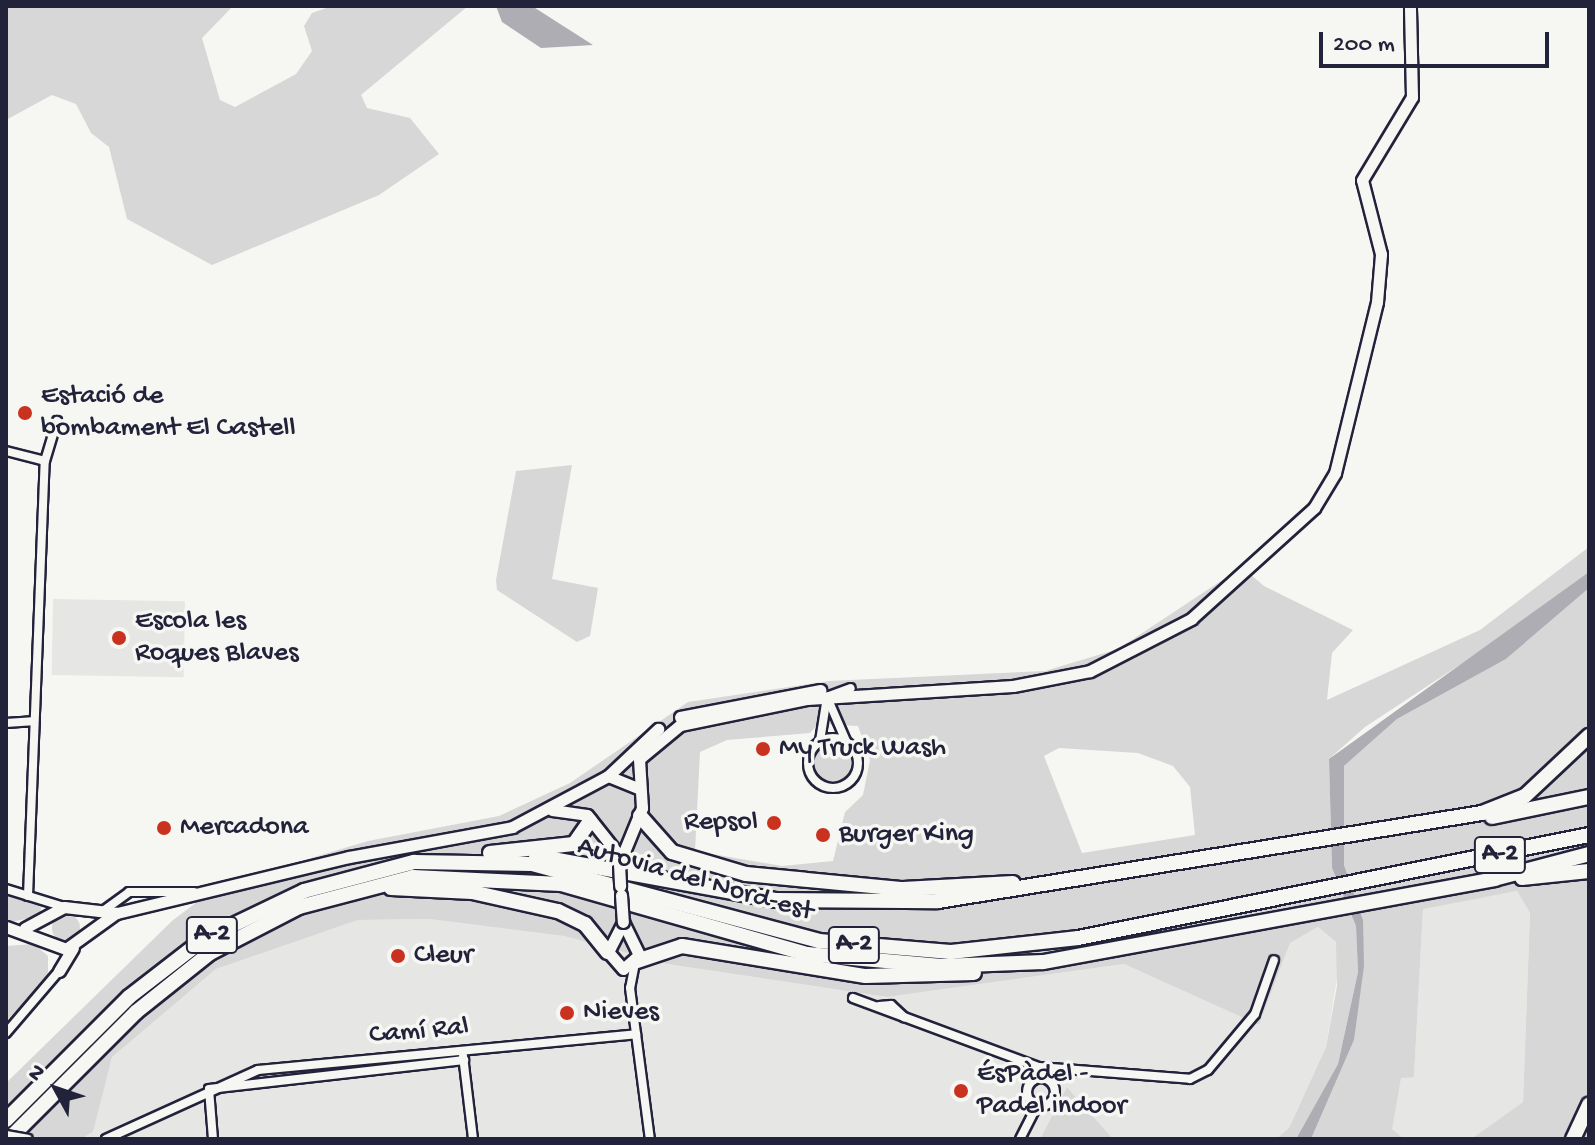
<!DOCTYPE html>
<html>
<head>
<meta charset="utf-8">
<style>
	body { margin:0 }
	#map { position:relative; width:1595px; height:1145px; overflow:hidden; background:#f6f6f2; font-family:"Gochi Hand",sans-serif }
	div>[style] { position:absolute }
	.built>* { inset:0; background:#e6e6e4; transform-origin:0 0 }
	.green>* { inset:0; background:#d7d7d7 }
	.round { border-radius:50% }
	.water>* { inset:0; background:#adadb3 }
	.roads { filter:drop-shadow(2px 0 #22223b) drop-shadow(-2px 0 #22223b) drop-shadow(0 2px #22223b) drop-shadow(0 -2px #22223b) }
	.minor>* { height:8px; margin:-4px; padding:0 4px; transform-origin:4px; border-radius:4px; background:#f6f6f2 }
	.minor>.ring { margin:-4px; padding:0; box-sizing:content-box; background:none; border:8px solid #f6f6f2; border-radius:50% }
	.secondary>* { height:11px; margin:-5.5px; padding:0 5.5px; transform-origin:5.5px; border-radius:5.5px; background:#f6f6f2 }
	.motorway>* { height:14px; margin:-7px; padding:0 7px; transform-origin:7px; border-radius:7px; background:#f6f6f2 }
	.bridges { filter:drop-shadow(2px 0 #22223b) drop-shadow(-2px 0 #22223b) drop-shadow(0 2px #22223b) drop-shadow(0 -2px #22223b) }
	.minor-bridge>* { height:8px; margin:-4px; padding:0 4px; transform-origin:4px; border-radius:4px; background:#f6f6f2 }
	.secondary-bridge>* { height:11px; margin:-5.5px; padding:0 5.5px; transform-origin:5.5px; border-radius:5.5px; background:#f6f6f2 }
	.dots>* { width:22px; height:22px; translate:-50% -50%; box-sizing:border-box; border:4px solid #f6f6f2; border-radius:50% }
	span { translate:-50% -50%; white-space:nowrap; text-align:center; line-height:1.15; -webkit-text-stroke:7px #f6f6f2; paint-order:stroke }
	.shield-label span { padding:2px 6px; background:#f6f6f2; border:2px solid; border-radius:6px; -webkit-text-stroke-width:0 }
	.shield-label { font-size:26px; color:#22223b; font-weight:700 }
	.poi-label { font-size:28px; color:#22223b }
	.left { translate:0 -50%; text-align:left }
	.right { translate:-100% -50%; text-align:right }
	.street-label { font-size:28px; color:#22223b }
	.frame { position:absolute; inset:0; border:8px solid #22223b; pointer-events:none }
	.north { position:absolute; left:16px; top:1049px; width:80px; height:80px; -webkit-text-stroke:6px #f6f6f2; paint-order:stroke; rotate:310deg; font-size:22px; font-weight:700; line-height:32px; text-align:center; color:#22223b }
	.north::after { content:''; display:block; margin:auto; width:28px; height:36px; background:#22223b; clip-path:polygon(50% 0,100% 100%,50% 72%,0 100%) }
	.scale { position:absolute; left:1319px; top:32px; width:230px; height:36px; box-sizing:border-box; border:4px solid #22223b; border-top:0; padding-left:10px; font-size:24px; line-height:28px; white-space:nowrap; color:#22223b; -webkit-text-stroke:6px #f6f6f2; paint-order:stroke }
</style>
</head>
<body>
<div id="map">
	<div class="built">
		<div style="left:53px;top:599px;width:132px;height:76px;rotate:1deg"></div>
		<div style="clip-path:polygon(1517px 891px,1530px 913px,1523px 1102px,1471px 1139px,1404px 1139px,1391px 1129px,1401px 1077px,1414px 1077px,1423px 908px)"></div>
		<div style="clip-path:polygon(429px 919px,564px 936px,667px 964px,887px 997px,1124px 964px,1259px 1025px,1290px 943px,1318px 927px,1336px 942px,1340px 960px,1326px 1047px,1289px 1128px,1276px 1139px,1113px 1139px,1067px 1087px,1040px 1139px,81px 1139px,93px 1132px,111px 1057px,216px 969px,358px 920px)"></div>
	</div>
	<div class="green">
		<div style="clip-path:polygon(6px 6px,233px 6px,202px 38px,220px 100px,235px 107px,296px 74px,312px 51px,304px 26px,312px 13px,332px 6px,468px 6px,361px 95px,367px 108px,410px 118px,439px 154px,379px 195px,212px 265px,127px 219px,109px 147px,91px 133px,76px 104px,52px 95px,6px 120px)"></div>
		<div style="clip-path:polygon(572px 465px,552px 579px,598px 588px,590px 636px,577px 642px,497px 590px,496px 580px,516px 471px)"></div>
		<div style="clip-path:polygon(evenodd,1589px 547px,1589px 572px,1566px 595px,1365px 727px,1329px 759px,1332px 868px,1356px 926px,1358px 972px,1338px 1064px,1296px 1139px,1276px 1139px,1289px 1128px,1326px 1047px,1337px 986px,1336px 942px,1318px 927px,1290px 943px,1259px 1025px,1124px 964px,887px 997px,667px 964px,564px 936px,429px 919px,358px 920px,216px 969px,112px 1057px,93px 1132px,81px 1139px,6px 1139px,6px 1083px,173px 920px,220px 885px,368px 841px,499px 816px,570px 783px,688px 702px,829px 681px,1045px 671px,1118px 649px,1242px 567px,1264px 586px,1353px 630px,1332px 653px,1327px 700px,1480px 630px,1589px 547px,818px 724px,858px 726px,870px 760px,863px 795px,845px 812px,833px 861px,782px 866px,695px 851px,700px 752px,727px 740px,810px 733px,818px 724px,1589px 547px,1059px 748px,1138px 753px,1173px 766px,1190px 787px,1195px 835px,1082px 853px,1044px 756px,1059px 748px)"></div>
		<div style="clip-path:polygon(1589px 588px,1589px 1139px,1471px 1139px,1523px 1102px,1530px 913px,1517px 891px,1423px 909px,1414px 1077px,1401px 1078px,1392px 1129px,1404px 1139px,1311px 1139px,1354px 1040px,1363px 920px,1344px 865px,1344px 766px,1397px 719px,1506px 659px)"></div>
		<div class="round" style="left:812px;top:745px;width:40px;height:40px"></div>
		<div style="clip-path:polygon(6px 895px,41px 907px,40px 916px,6px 923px)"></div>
		<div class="round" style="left:52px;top:914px;width:28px;height:28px"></div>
		<div style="clip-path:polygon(34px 944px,48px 956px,48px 979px,6px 1021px,6px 946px)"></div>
		<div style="clip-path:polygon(1067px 1087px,1113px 1139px,1040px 1139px)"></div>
	</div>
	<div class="water">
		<div style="clip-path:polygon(496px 6px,532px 6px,593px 45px,541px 48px,502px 22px)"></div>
		<div style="clip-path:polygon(1589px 572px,1589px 588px,1506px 659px,1397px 719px,1344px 766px,1344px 865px,1363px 920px,1364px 966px,1354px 1040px,1311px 1139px,1296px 1139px,1338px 1064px,1358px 972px,1356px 926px,1332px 868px,1329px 759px)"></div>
	</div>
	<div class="roads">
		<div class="minor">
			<div style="left:6px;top:451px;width:40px;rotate:14.4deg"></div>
			<div style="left:45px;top:461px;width:42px;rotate:-73.3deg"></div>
			<div style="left:829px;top:696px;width:23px;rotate:-20deg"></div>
			<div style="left:827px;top:697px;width:48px;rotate:66.6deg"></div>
			<div style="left:6px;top:723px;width:26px;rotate:-4deg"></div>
			<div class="ring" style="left:808px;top:738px;width:42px;height:42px"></div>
			<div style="left:820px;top:741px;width:45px;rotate:-81deg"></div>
			<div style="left:6px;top:889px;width:61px;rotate:17.2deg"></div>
			<div style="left:28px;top:896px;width:435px;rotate:-87.8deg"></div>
			<div style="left:103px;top:911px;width:32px;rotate:-36deg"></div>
			<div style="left:129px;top:892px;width:65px"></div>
			<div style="left:635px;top:963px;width:25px;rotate:101deg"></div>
			<div style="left:630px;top:988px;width:152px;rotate:82.5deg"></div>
			<div style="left:853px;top:998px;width:198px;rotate:20.4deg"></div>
			<div style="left:1039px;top:1067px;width:151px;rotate:4.5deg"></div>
			<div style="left:1190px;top:1079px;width:20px;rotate:-27deg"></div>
			<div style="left:1208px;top:1070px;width:73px;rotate:-50deg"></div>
			<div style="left:1255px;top:1014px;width:57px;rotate:-70.6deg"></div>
			<div style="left:879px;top:1006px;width:12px;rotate:-5deg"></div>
			<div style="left:891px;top:1005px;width:18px;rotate:43deg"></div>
			<div style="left:6px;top:1033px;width:82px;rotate:-49.5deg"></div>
			<div style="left:463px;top:1056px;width:84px;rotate:83.1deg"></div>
			<div class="ring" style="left:1027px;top:1078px;width:20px;height:20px"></div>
			<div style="left:106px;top:1139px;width:167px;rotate:-24.4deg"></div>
			<div style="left:258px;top:1070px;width:380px;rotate:-5.4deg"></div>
			<div style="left:213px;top:1139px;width:50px;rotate:-94.6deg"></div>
			<div style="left:209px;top:1089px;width:257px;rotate:-6.5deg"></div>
			<div style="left:1020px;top:1139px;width:38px;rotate:-63deg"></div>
		</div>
		<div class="secondary">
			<div style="left:680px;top:717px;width:143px;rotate:-10.9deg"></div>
			<div style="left:608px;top:776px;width:32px;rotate:22deg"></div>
			<div style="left:552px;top:810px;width:35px;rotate:8deg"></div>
			<div style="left:587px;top:815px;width:50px;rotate:51.5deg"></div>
			<div style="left:619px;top:864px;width:61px;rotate:-67.7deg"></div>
			<div style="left:642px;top:808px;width:49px;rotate:-93.5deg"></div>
			<div style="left:639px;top:759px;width:53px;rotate:-39.7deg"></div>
			<div style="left:680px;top:725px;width:130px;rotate:-11.6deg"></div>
			<div style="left:807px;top:699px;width:206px;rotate:-3.6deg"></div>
			<div style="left:1013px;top:686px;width:78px;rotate:-11deg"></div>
			<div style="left:1090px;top:671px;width:114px;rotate:-27.2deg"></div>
			<div style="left:1191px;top:619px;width:166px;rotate:-42.1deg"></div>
			<div style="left:1314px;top:508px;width:41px;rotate:-59deg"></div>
			<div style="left:1335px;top:473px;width:176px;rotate:-76.2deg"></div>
			<div style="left:1377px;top:302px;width:48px;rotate:-85.2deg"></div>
			<div style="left:1381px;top:254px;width:76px;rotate:-104.4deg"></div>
			<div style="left:1362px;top:180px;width:97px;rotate:-58.9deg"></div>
			<div style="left:1412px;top:97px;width:91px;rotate:-91.3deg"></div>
			<div style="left:623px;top:922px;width:37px;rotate:64deg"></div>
			<div style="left:639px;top:955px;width:21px;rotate:139deg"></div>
			<div style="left:623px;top:969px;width:23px;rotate:-131deg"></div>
			<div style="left:608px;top:952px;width:34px;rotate:-63deg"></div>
			<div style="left:6px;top:927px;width:64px;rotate:20.1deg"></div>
			<div style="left:66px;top:949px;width:62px;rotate:-35.8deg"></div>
			<div style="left:25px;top:928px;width:44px;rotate:-28.3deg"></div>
			<div style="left:64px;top:907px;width:53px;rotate:6.5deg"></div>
			<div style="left:117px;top:913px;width:239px;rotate:-13.6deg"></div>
			<div style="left:349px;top:857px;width:166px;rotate:-10.4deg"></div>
			<div style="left:512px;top:827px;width:109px;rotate:-28deg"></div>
			<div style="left:608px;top:776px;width:69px;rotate:-43.2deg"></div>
			<div style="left:59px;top:971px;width:27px;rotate:-59deg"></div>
		</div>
		<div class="motorway">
			<div style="left:640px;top:816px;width:48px;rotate:48.4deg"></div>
			<div style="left:672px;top:852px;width:77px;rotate:16.6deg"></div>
			<div style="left:746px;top:874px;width:158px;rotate:5.5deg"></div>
			<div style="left:903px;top:889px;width:110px;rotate:-3.1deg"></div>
			<div style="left:1492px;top:817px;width:99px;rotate:-11.7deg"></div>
			<div style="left:490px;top:853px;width:84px;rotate:-6.1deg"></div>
			<div style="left:574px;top:844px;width:28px;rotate:-55deg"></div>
			<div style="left:536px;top:856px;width:243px;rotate:10.4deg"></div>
			<div style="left:775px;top:900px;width:163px;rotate:0.4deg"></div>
			<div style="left:938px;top:901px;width:551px;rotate:-9.19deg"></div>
			<div style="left:1482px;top:813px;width:46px;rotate:-21.6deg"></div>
			<div style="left:1525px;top:796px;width:88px;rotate:-43.2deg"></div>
			<div style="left:1522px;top:878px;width:67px;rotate:-6deg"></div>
			<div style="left:391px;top:888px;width:81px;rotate:2.8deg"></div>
			<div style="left:472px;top:892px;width:88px;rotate:12.5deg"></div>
			<div style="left:558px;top:911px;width:30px;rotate:26deg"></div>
			<div style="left:585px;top:924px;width:36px;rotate:51deg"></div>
			<div style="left:637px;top:961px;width:47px;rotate:-18.4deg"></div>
			<div style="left:682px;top:946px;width:186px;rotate:9.3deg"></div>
			<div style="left:866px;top:976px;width:108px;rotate:-1.6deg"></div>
			<div style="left:6px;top:1120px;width:174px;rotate:-45deg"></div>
			<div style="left:129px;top:997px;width:95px;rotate:-37.7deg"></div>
			<div style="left:204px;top:939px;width:111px;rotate:-25.6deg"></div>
			<div style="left:304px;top:891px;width:114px;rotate:-14.8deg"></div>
			<div style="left:414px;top:862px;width:118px;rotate:1deg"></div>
			<div style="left:532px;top:864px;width:297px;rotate:15deg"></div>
			<div style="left:819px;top:941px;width:132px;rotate:4.8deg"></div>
			<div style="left:951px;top:952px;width:128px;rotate:-6.3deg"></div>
			<div style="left:1078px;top:938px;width:521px;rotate:-11.4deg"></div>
			<div style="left:9px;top:1139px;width:180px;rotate:-45deg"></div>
			<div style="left:136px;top:1012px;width:95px;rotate:-38.6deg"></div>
			<div style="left:210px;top:953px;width:100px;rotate:-27.3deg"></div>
			<div style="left:299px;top:907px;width:118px;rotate:-14.7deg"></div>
			<div style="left:413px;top:877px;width:148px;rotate:2.7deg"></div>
			<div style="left:561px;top:884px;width:256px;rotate:15.9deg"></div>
			<div style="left:807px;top:954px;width:135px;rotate:5.1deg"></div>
			<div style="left:941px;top:966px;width:102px;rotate:-2.2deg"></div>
			<div style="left:1043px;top:962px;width:459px;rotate:-10.4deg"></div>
			<div style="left:1494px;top:879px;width:98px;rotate:-14.7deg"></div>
			<div style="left:1573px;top:1139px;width:38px;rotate:-65deg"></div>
		</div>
	</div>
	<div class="bridges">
		<div class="minor-bridge">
			<div style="left:6px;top:1135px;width:22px;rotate:10deg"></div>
		</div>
		<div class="secondary-bridge">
			<div style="left:619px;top:864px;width:22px;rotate:87deg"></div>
			<div style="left:621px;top:895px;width:27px;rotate:86deg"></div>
		</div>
	</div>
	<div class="dots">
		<div style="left:25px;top:413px;background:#c8321e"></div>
		<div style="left:119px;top:638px;background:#c8321e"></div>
		<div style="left:763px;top:749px;background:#c8321e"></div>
		<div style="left:774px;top:823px;background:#c8321e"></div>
		<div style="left:164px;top:828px;background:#c8321e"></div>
		<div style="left:823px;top:835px;background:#c8321e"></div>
		<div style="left:398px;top:956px;background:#c8321e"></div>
		<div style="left:567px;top:1013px;background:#c8321e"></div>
		<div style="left:961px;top:1091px;background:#c8321e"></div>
	</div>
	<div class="shield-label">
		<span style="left:1500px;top:855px">A-2</span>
		<span style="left:212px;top:935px">A-2</span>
		<span style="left:854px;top:945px">A-2</span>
	</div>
	<div class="poi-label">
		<span class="left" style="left:41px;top:413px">Estació de<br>bombament El Castell</span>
		<span class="left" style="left:135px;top:638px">Escola les<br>Roques Blaves</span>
		<span class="left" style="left:779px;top:749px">My Truck Wash</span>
		<span class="right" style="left:758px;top:823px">Repsol</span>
		<span class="left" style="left:180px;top:828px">Mercadona</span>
		<span class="left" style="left:839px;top:835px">Burger King</span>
		<span class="left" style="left:414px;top:956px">Cleur</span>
		<span class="left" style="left:583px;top:1013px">Nieves</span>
		<span class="left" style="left:977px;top:1091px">ÉsPàdel -<br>Padel indoor</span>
	</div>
	<div class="street-label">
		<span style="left:695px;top:880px;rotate:16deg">Autovia del Nord-est</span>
		<span style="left:419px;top:1032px;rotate:-5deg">Camí Ral</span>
	</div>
	<div class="frame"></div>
	<div class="north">N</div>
	<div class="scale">200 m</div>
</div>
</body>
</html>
